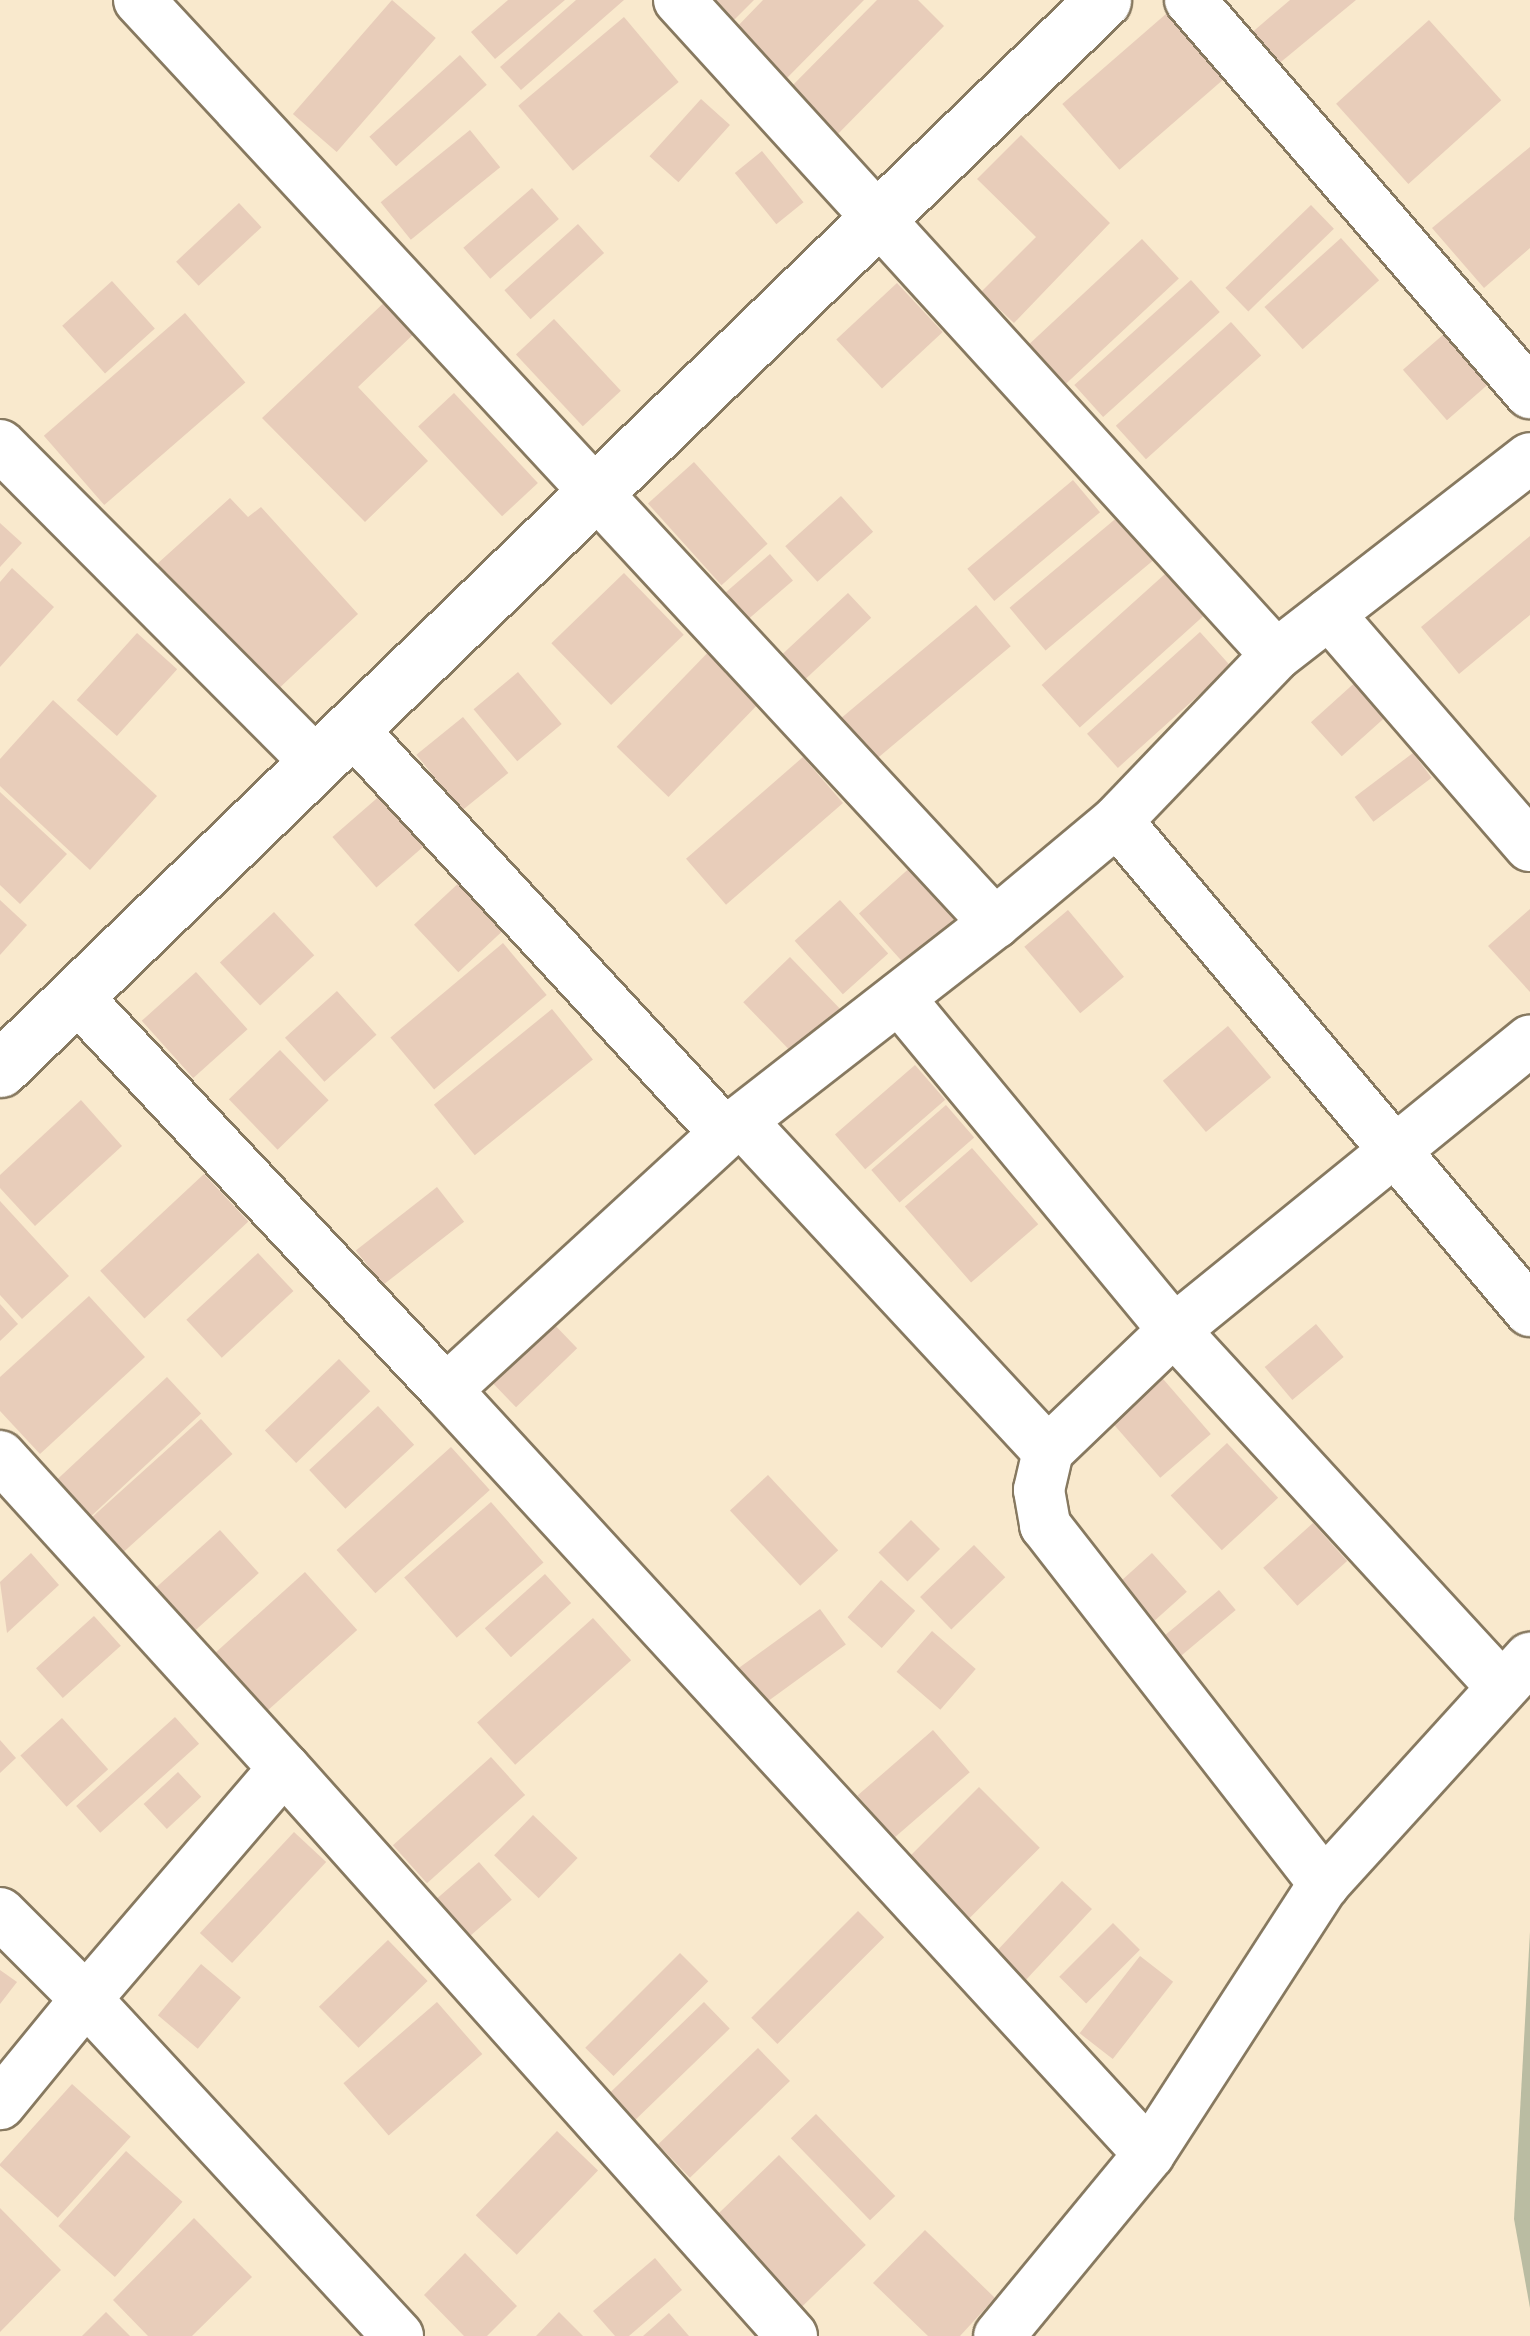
<!DOCTYPE html>
<html>
<head>
<meta charset="utf-8">
<style>
	body { margin:0 }
	#map { position:relative; width:1530px; height:2336px; overflow:hidden; background:#f9e9cd; font-family:"IBM Plex Serif",serif }
	div>[style] { position:absolute }
	.green>* { inset:0; background:#babca2 }
	.building>* { inset:0; background:#e8cdba; transform-origin:0 0 }
	.roads { filter:drop-shadow(2px 0 #877960) drop-shadow(-2px 0 #877960) drop-shadow(0 2px #877960) drop-shadow(0 -2px #877960) }
	.minor>* { height:50px; margin:-25px; padding:0 25px; transform-origin:25px; border-radius:25px; background:#fff }
	.tertiary>* { height:55px; margin:-27.5px; padding:0 27.5px; transform-origin:27.5px; border-radius:27.5px; background:#fff }
	span { translate:-50% -50%; white-space:nowrap; text-align:center; line-height:1.15; -webkit-text-stroke:10px #fef7ec; paint-order:stroke }
</style>
</head>
<body>
<div id="map">
	<div class="green">
		<div style="clip-path:polygon(1530px 1932px,1530px 2308px,1514px 2219px)"></div>
	</div>
	<div class="building">
		<div style="left:392px;top:0;width:58px;height:151px;rotate:41deg"></div>
		<div style="clip-path:polygon(508px 0,565px 0,495px 59px,471px 32px)"></div>
		<div style="clip-path:polygon(576px 0,624px 0,521px 90px,500px 67px)"></div>
		<div style="clip-path:polygon(714px 0,754px 0,734px 20px)"></div>
		<div style="clip-path:polygon(763px 0,864px 0,784px 81px,733px 31px)"></div>
		<div style="clip-path:polygon(877px 0,918px 0,944px 26px,833px 139px,785px 93px)"></div>
		<div style="clip-path:polygon(1290px 0,1356px 0,1276px 66px,1249px 35px)"></div>
		<div style="left:1174px;top:7px;width:87px;height:148px;rotate:49deg"></div>
		<div style="left:624px;top:17px;width:85px;height:138px;rotate:50deg"></div>
		<div style="left:1429px;top:20px;width:108px;height:125px;rotate:48deg"></div>
		<div style="left:460px;top:55px;width:40px;height:122px;rotate:48deg"></div>
		<div style="left:701px;top:99px;width:39px;height:77px;rotate:42deg"></div>
		<div style="left:470px;top:130px;width:48px;height:115px;rotate:51deg"></div>
		<div style="clip-path:polygon(1021px 135px,1110px 223px,1014px 323px,981px 292px,1036px 237px,977px 179px)"></div>
		<div style="clip-path:polygon(1530px 147px,1530px 248px,1484px 288px,1432px 228px)"></div>
		<div style="left:762px;top:151px;width:66px;height:35px;rotate:51deg"></div>
		<div style="left:532px;top:188px;width:41px;height:91px;rotate:49deg"></div>
		<div style="left:239px;top:203px;width:33px;height:86px;rotate:47deg"></div>
		<div style="left:1311px;top:205px;width:33px;height:119px;rotate:46deg"></div>
		<div style="left:578px;top:224px;width:39px;height:99px;rotate:48deg"></div>
		<div style="left:1341px;top:238px;width:57px;height:103px;rotate:48deg"></div>
		<div style="left:1142px;top:239px;width:54px;height:154px;rotate:47deg"></div>
		<div style="left:1191px;top:280px;width:43px;height:157px;rotate:48deg"></div>
		<div style="left:112px;top:281px;width:64px;height:67px;rotate:48deg"></div>
		<div style="left:897px;top:283px;width:67px;height:83px;rotate:47deg"></div>
		<div style="clip-path:polygon(390px 297px,420px 328px,358px 387px,428px 461px,365px 522px,262px 418px)"></div>
		<div style="left:185px;top:313px;width:92px;height:187px;rotate:49deg"></div>
		<div style="left:554px;top:319px;width:98px;height:52px;rotate:47deg"></div>
		<div style="left:1231px;top:322px;width:45px;height:155px;rotate:48deg"></div>
		<div style="left:1452px;top:327px;width:67px;height:65px;rotate:49deg"></div>
		<div style="left:454px;top:393px;width:123px;height:49px;rotate:47deg"></div>
		<div style="left:694px;top:462px;width:110px;height:62px;rotate:48deg"></div>
		<div style="left:1073px;top:480px;width:42px;height:138px;rotate:50deg"></div>
		<div style="left:841px;top:496px;width:48px;height:75px;rotate:48deg"></div>
		<div style="clip-path:polygon(230px 498px,248px 517px,261px 507px,358px 614px,274px 693px,157px 564px)"></div>
		<div style="left:1126px;top:510px;width:56px;height:152px;rotate:50deg"></div>
		<div style="clip-path:polygon(0 523px,22px 543px,0 567px)"></div>
		<div style="clip-path:polygon(1530px 536px,1530px 615px,1459px 674px,1421px 627px)"></div>
		<div style="left:770px;top:554px;width:35px;height:60px;rotate:49deg"></div>
		<div style="clip-path:polygon(12px 568px,54px 607px,0 667px,0 582px)"></div>
		<div style="left:624px;top:573px;width:86px;height:101px;rotate:46deg"></div>
		<div style="left:1165px;top:574px;width:57px;height:166px;rotate:48deg"></div>
		<div style="left:848px;top:593px;width:34px;height:92px;rotate:47deg"></div>
		<div style="left:976px;top:605px;width:54px;height:186px;rotate:50deg"></div>
		<div style="left:1200px;top:632px;width:46px;height:152px;rotate:48deg"></div>
		<div style="left:137px;top:633px;width:54px;height:90px;rotate:42deg"></div>
		<div style="left:716px;top:644px;width:72px;height:143px;rotate:44deg"></div>
		<div style="left:518px;top:672px;width:68px;height:58px;rotate:50deg"></div>
		<div style="left:1360px;top:678px;width:46px;height:66px;rotate:48deg"></div>
		<div style="clip-path:polygon(53px 700px,157px 796px,90px 870px,0 786px,0 759px)"></div>
		<div style="left:463px;top:717px;width:72px;height:60px;rotate:51deg"></div>
		<div style="left:1413px;top:753px;width:31px;height:73px;rotate:53deg"></div>
		<div style="left:803px;top:757px;width:61px;height:155px;rotate:49deg"></div>
		<div style="clip-path:polygon(0 792px,67px 854px,20px 904px,0 885px)"></div>
		<div style="left:383px;top:793px;width:67px;height:67px;rotate:49deg"></div>
		<div style="left:914px;top:864px;width:76px;height:74px;rotate:48deg"></div>
		<div style="left:463px;top:879px;width:65px;height:67px;rotate:47deg"></div>
		<div style="clip-path:polygon(0 900px,27px 925px,0 955px)"></div>
		<div style="left:840px;top:900px;width:72px;height:61px;rotate:48deg"></div>
		<div style="clip-path:polygon(1530px 909px,1530px 992px,1488px 946px)"></div>
		<div style="left:1068px;top:910px;width:87px;height:57px;rotate:50deg"></div>
		<div style="left:274px;top:912px;width:59px;height:74px;rotate:47deg"></div>
		<div style="left:503px;top:943px;width:68px;height:147px;rotate:50deg"></div>
		<div style="left:790px;top:957px;width:81px;height:65px;rotate:46deg"></div>
		<div style="left:196px;top:972px;width:77px;height:73px;rotate:48deg"></div>
		<div style="left:337px;top:991px;width:59px;height:70px;rotate:48deg"></div>
		<div style="left:552px;top:1009px;width:65px;height:152px;rotate:51deg"></div>
		<div style="left:1228px;top:1026px;width:67px;height:85px;rotate:50deg"></div>
		<div style="left:280px;top:1050px;width:70px;height:71px;rotate:46deg"></div>
		<div style="left:915px;top:1065px;width:46px;height:106px;rotate:49deg"></div>
		<div style="clip-path:polygon(81px 1100px,122px 1146px,35px 1226px,0 1188px,0 1175px)"></div>
		<div style="left:946px;top:1105px;width:43px;height:99px;rotate:49deg"></div>
		<div style="left:972px;top:1148px;width:101px;height:89px;rotate:49deg"></div>
		<div style="left:204px;top:1174px;width:65px;height:142px;rotate:47deg"></div>
		<div style="left:437px;top:1187px;width:44px;height:103px;rotate:52deg"></div>
		<div style="clip-path:polygon(0 1201px,69px 1276px,22px 1319px,0 1295px)"></div>
		<div style="left:258px;top:1253px;width:52px;height:98px;rotate:47deg"></div>
		<div style="clip-path:polygon(89px 1296px,145px 1357px,40px 1454px,0 1411px,0 1377px)"></div>
		<div style="clip-path:polygon(0 1304px,18px 1324px,0 1341px)"></div>
		<div style="left:548px;top:1318px;width:42px;height:85px;rotate:46deg"></div>
		<div style="left:1316px;top:1324px;width:43px;height:67px;rotate:50deg"></div>
		<div style="left:339px;top:1359px;width:45px;height:103px;rotate:46deg"></div>
		<div style="left:1157px;top:1372px;width:82px;height:67px;rotate:49deg"></div>
		<div style="left:167px;top:1377px;width:50px;height:159px;rotate:47deg"></div>
		<div style="left:378px;top:1406px;width:53px;height:94px;rotate:47deg"></div>
		<div style="left:201px;top:1419px;width:47px;height:156px;rotate:48deg"></div>
		<div style="left:1227px;top:1443px;width:75px;height:77px;rotate:47deg"></div>
		<div style="left:451px;top:1447px;width:58px;height:154px;rotate:48deg"></div>
		<div style="left:768px;top:1475px;width:103px;height:52px;rotate:47deg"></div>
		<div style="left:491px;top:1502px;width:80px;height:115px;rotate:49deg"></div>
		<div style="left:911px;top:1520px;width:41px;height:46px;rotate:45deg"></div>
		<div style="left:1313px;top:1523px;width:51px;height:67px;rotate:48deg"></div>
		<div style="left:220px;top:1530px;width:58px;height:104px;rotate:48deg"></div>
		<div style="left:974px;top:1545px;width:45px;height:75px;rotate:46deg"></div>
		<div style="clip-path:polygon(31px 1553px,59px 1585px,7px 1633px,0 1582px)"></div>
		<div style="left:1152px;top:1553px;width:52px;height:54px;rotate:48deg"></div>
		<div style="left:305px;top:1572px;width:78px;height:128px;rotate:48deg"></div>
		<div style="left:545px;top:1574px;width:39px;height:81px;rotate:48deg"></div>
		<div style="left:881px;top:1580px;width:46px;height:50px;rotate:42deg"></div>
		<div style="left:1219px;top:1590px;width:26px;height:81px;rotate:50deg"></div>
		<div style="left:820px;top:1609px;width:44px;height:106px;rotate:54deg"></div>
		<div style="left:94px;top:1616px;width:40px;height:78px;rotate:48deg"></div>
		<div style="left:593px;top:1618px;width:57px;height:156px;rotate:48deg"></div>
		<div style="left:932px;top:1631px;width:58px;height:54px;rotate:41deg"></div>
		<div style="left:175px;top:1717px;width:36px;height:133px;rotate:48deg"></div>
		<div style="left:62px;top:1718px;width:69px;height:56px;rotate:48deg"></div>
		<div style="left:933px;top:1730px;width:56px;height:100px;rotate:49deg"></div>
		<div style="clip-path:polygon(0 1740px,16px 1758px,0 1773px)"></div>
		<div style="left:491px;top:1757px;width:51px;height:132px;rotate:48deg"></div>
		<div style="left:178px;top:1772px;width:34px;height:47px;rotate:47deg"></div>
		<div style="left:979px;top:1787px;width:86px;height:107px;rotate:45deg"></div>
		<div style="left:533px;top:1815px;width:62px;height:56px;rotate:44deg"></div>
		<div style="left:294px;top:1832px;width:44px;height:138px;rotate:43deg"></div>
		<div style="left:479px;top:1862px;width:50px;height:58px;rotate:49deg"></div>
		<div style="left:1062px;top:1881px;width:41px;height:110px;rotate:43deg"></div>
		<div style="left:858px;top:1911px;width:37px;height:151px;rotate:45deg"></div>
		<div style="left:1113px;top:1923px;width:38px;height:76px;rotate:45deg"></div>
		<div style="left:388px;top:1940px;width:57px;height:96px;rotate:46deg"></div>
		<div style="left:680px;top:1953px;width:40px;height:134px;rotate:45deg"></div>
		<div style="left:1140px;top:1956px;width:42px;height:98px;rotate:38deg"></div>
		<div style="left:201px;top:1964px;width:52px;height:67px;rotate:40deg"></div>
		<div style="clip-path:polygon(0 1970px,17px 1982px,0 2004px)"></div>
		<div style="left:437px;top:2002px;width:69px;height:124px;rotate:49deg"></div>
		<div style="left:704px;top:2002px;width:37px;height:134px;rotate:46deg"></div>
		<div style="left:758px;top:2048px;width:46px;height:139px;rotate:46deg"></div>
		<div style="left:72px;top:2084px;width:79px;height:109px;rotate:42deg"></div>
		<div style="left:816px;top:2114px;width:114px;height:35px;rotate:46deg"></div>
		<div style="left:557px;top:2131px;width:57px;height:117px;rotate:44deg"></div>
		<div style="left:126px;top:2151px;width:76px;height:101px;rotate:42deg"></div>
		<div style="left:779px;top:2155px;width:125px;height:91px;rotate:46deg"></div>
		<div style="clip-path:polygon(0 2208px,61px 2270px,0 2332px)"></div>
		<div style="clip-path:polygon(194px 2218px,252px 2277px,192px 2336px,148px 2336px,113px 2300px)"></div>
		<div style="clip-path:polygon(925px 2230px,995px 2298px,960px 2336px,928px 2336px,873px 2283px)"></div>
		<div style="clip-path:polygon(465px 2253px,517px 2306px,487px 2336px,464px 2336px,424px 2295px)"></div>
		<div style="clip-path:polygon(655px 2258px,682px 2290px,629px 2336px,615px 2336px,593px 2311px)"></div>
		<div style="clip-path:polygon(106px 2312px,130px 2336px,82px 2336px)"></div>
		<div style="clip-path:polygon(559px 2312px,583px 2336px,536px 2336px)"></div>
		<div style="clip-path:polygon(669px 2313px,689px 2336px,643px 2336px)"></div>
	</div>
	<div class="roads">
		<div class="minor">
			<div style="left:139px;top:0;width:1259px;rotate:47.16deg"></div>
			<div style="left:995px;top:923px;width:159px;rotate:-39.9deg"></div>
			<div style="left:679px;top:0;width:886px;rotate:47.65deg"></div>
			<div style="left:1276px;top:655px;width:321px;rotate:-37.8deg"></div>
			<div style="left:1190px;top:0;width:520px;rotate:49.14deg"></div>
			<div style="left:0;top:445px;width:448px;rotate:45.1deg"></div>
			<div style="left:1329px;top:614px;width:307px;rotate:49.1deg"></div>
			<div style="left:1276px;top:655px;width:230px;rotate:133.8deg"></div>
			<div style="left:1117px;top:821px;width:641px;rotate:49.87deg"></div>
			<div style="left:351px;top:728px;width:551px;rotate:47.28deg"></div>
			<div style="left:725px;top:1133px;width:342px;rotate:-37.9deg"></div>
			<div style="left:76px;top:996px;width:540px;rotate:46.8deg"></div>
			<div style="left:446px;top:1390px;width:379px;rotate:-42.6deg"></div>
			<div style="left:899px;top:998px;width:431px;rotate:50.4deg"></div>
			<div style="left:1174px;top:1330px;width:175px;rotate:136.2deg"></div>
			<div style="left:1048px;top:1451px;width:40px;rotate:103deg"></div>
			<div style="left:1039px;top:1490px;width:36px;rotate:80deg"></div>
			<div style="left:1045px;top:1525px;width:455px;rotate:52.1deg"></div>
			<div style="left:741px;top:1121px;width:451px;rotate:47.1deg"></div>
			<div style="left:446px;top:1390px;width:1038px;rotate:47.38deg"></div>
			<div style="left:0;top:1456px;width:422px;rotate:47.7deg"></div>
			<div style="left:1502px;top:1687px;width:485px;rotate:-132.6deg"></div>
			<div style="left:1174px;top:1330px;width:459px;rotate:-39.1deg"></div>
			<div style="left:0;top:1913px;width:122px;rotate:45deg"></div>
			<div style="left:86px;top:1999px;width:136px;rotate:129.3deg"></div>
			<div style="left:398px;top:2336px;width:459px;rotate:-132.8deg"></div>
			<div style="left:86px;top:1999px;width:304px;rotate:-49.4deg"></div>
			<div style="left:284px;top:1768px;width:762px;rotate:48.19deg"></div>
			<div style="left:999px;top:2336px;width:236px;rotate:-50.5deg"></div>
			<div style="left:1149px;top:2154px;width:322px;rotate:-57.1deg"></div>
			<div style="left:1324px;top:1884px;width:306px;rotate:-47.7deg"></div>
		</div>
		<div class="tertiary">
			<div style="left:0;top:1069px;width:1536px;rotate:-44.1deg"></div>
		</div>
	</div>
</div>
</body>
</html>
